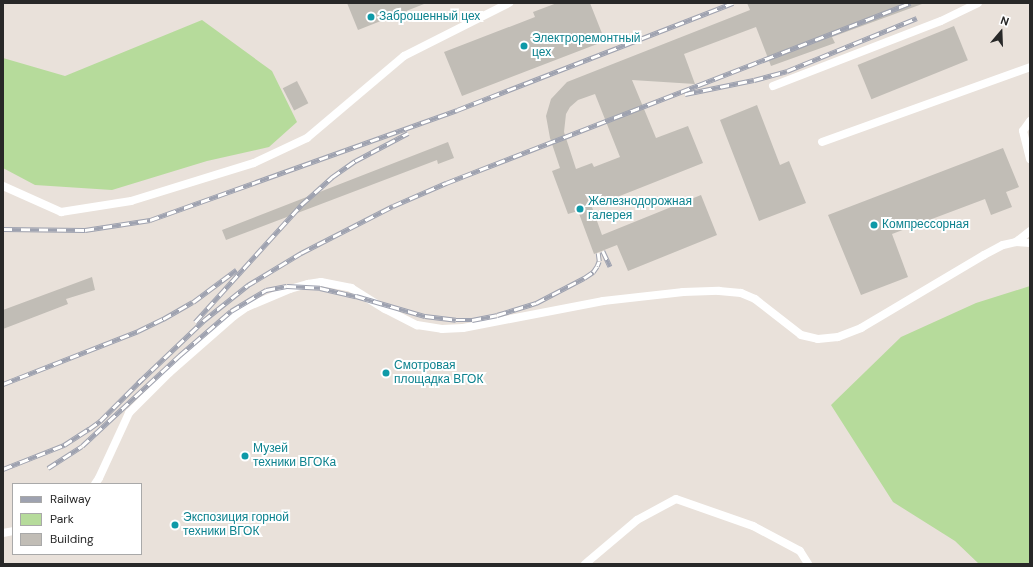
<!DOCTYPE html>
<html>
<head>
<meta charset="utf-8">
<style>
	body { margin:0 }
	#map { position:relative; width:1033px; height:567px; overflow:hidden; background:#e9e1da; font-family:"DM Sans",sans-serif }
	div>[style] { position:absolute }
	.green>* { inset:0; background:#b6db9b }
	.building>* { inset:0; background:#c1bdb6; transform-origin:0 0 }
	.service>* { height:8px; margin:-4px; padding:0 4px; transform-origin:4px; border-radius:4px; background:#fff }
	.rail>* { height:4.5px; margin-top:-2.25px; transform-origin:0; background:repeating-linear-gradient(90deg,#fff 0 9px,#9ea2b0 0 18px); box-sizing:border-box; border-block:1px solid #9ea2b0 }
	.dots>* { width:11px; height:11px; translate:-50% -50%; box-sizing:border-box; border:2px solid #fff; border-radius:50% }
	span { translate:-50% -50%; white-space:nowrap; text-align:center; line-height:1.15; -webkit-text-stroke:4px #fff; paint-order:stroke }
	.culture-label { font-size:12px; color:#0d838f }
	.left { translate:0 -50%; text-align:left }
	.frame { position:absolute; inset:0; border:4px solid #282828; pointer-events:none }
	.legend { position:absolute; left:12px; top:483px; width:130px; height:72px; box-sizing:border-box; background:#fff; border:1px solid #a9a9a9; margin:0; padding:5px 7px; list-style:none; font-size:12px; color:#282828 }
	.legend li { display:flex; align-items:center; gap:8px; height:20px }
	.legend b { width:20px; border:1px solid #a9a9a9 }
	.north { position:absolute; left:981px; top:12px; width:40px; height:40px; -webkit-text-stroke:3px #fff; paint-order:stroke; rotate:19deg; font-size:11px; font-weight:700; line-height:16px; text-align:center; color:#282828 }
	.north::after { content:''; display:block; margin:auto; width:14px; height:18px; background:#282828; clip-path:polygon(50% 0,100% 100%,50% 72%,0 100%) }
</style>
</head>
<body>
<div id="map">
	<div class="green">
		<div style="clip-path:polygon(202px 20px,272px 71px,297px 122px,269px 147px,207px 161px,112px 190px,35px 185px,3px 168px,3px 58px,65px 76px)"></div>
		<div style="clip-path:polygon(1030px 286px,1030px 564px,979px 564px,955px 541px,893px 502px,831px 405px,901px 337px,976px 303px)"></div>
	</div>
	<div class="building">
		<div style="clip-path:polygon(347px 3px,424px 3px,424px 4px,358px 30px)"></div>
		<div style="clip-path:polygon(557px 3px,590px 3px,605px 41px,462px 96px,444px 52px,535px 17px,533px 12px)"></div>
		<div style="clip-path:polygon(evenodd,747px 3px,922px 4px,832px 37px,835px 43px,771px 66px,756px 27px,684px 54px,695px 84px,632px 80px,656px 138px,688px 126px,703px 163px,592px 207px,602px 235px,701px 195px,717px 235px,628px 271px,617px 245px,594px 254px,578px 211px,568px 214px,552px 171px,560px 168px,550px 138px,546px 116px,551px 99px,567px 82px,750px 10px,747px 3px,595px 94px,620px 157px,594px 167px,592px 163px,576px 169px,564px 132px,566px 114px,570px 107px,578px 100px,595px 94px)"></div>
		<div style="left:954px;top:26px;width:37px;height:104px;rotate:68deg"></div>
		<div style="left:297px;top:81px;width:25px;height:16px;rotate:63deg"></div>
		<div style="clip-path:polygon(757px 105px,780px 165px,789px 161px,806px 203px,759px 221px,720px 120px)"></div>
		<div style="clip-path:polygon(448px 142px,454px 158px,438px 164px,437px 160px,226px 240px,222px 230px)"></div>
		<div style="clip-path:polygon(1003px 148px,1019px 187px,1006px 192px,1012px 207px,991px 215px,985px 199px,892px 234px,908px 277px,861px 295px,828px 215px)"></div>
		<div style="clip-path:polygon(92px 277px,95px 290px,66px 299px,68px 304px,3px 329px,3px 310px)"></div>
	</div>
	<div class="service">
		<div style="left:773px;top:86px;width:180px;rotate:-21.2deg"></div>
		<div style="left:941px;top:21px;width:41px;rotate:-25.9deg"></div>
		<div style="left:1030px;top:121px;width:12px;rotate:125deg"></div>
		<div style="left:1023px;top:131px;width:29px;rotate:76deg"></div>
		<div style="left:822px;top:142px;width:221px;rotate:-19.8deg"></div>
		<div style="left:3px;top:186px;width:64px;rotate:24.1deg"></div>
		<div style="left:61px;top:212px;width:71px;rotate:-8.9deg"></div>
		<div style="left:131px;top:201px;width:129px;rotate:-17.2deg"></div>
		<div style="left:254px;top:163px;width:59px;rotate:-25.3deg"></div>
		<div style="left:307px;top:138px;width:127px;rotate:-40.2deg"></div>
		<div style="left:404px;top:56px;width:118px;rotate:-26.8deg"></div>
		<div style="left:1016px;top:242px;width:14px;rotate:4deg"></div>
		<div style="left:95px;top:484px;width:7px;rotate:-56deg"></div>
		<div style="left:99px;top:478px;width:72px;rotate:-65.2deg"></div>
		<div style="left:129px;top:413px;width:57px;rotate:-45deg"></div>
		<div style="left:169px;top:373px;width:86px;rotate:-41.2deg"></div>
		<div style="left:234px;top:316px;width:16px;rotate:-35deg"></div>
		<div style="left:247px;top:307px;width:47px;rotate:-22.7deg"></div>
		<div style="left:290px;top:289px;width:19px;rotate:-16deg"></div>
		<div style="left:308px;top:284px;width:13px;rotate:-9deg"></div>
		<div style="left:321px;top:282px;width:31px;rotate:11deg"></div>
		<div style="left:351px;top:288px;width:40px;rotate:32deg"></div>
		<div style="left:385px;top:309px;width:36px;rotate:27deg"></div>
		<div style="left:417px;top:325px;width:25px;rotate:9deg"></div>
		<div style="left:442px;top:329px;width:21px;rotate:-3deg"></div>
		<div style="left:463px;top:328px;width:143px;rotate:-10.9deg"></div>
		<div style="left:603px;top:301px;width:81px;rotate:-6.4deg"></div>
		<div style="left:683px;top:292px;width:36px;rotate:-2deg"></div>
		<div style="left:719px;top:291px;width:22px;rotate:5deg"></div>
		<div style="left:741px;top:293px;width:15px;rotate:23deg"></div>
		<div style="left:755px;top:299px;width:58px;rotate:38deg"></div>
		<div style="left:801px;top:335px;width:17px;rotate:13deg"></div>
		<div style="left:818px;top:339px;width:20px;rotate:-6deg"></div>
		<div style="left:838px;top:337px;width:25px;rotate:-21deg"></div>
		<div style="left:861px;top:328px;width:143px;rotate:-30.7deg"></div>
		<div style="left:984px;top:255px;width:21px;rotate:-28deg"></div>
		<div style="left:1003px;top:245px;width:13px;rotate:-13deg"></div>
		<div style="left:1016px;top:242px;width:18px;rotate:-38deg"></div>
		<div style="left:3px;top:533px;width:10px;rotate:-11deg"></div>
		<div style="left:585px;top:564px;width:68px;rotate:-40.2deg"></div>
		<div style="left:637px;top:520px;width:44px;rotate:-28.3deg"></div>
		<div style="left:676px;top:499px;width:82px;rotate:19.3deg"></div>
		<div style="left:753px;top:526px;width:53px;rotate:28deg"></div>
		<div style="left:800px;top:551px;width:15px;rotate:58deg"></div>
	</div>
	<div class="rail">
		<div style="left:685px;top:94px;width:70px;rotate:-11.5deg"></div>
		<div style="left:754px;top:80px;width:34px;rotate:-15deg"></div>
		<div style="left:787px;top:71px;width:140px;rotate:-22.2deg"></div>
		<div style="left:3px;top:229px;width:82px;rotate:0.7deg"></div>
		<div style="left:85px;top:230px;width:66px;rotate:-8.7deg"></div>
		<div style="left:150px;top:220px;width:326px;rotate:-19.7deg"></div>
		<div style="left:457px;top:110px;width:296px;rotate:-21.2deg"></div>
		<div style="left:603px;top:251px;width:17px;rotate:65deg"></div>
		<div style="left:195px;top:322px;width:158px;rotate:-47.8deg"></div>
		<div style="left:301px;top:205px;width:42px;rotate:-42.1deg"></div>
		<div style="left:332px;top:177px;width:28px;rotate:-35deg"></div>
		<div style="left:355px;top:161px;width:60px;rotate:-27.8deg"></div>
		<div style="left:138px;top:383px;width:90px;rotate:-43.6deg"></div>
		<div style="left:203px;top:321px;width:58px;rotate:-38.7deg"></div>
		<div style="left:248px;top:285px;width:62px;rotate:-31.1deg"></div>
		<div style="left:301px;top:253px;width:103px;rotate:-27.1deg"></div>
		<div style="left:393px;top:206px;width:58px;rotate:-23.5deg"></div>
		<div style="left:446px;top:183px;width:498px;rotate:-21.2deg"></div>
		<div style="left:3px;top:384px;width:145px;rotate:-21.4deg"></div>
		<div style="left:138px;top:331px;width:28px;rotate:-26deg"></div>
		<div style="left:163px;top:319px;width:34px;rotate:-30deg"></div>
		<div style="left:193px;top:302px;width:54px;rotate:-36.7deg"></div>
		<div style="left:48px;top:468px;width:40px;rotate:-32.9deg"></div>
		<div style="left:82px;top:446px;width:134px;rotate:-42.9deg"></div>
		<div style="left:180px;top:355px;width:67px;rotate:-40.8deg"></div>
		<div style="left:231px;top:311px;width:41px;rotate:-31deg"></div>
		<div style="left:266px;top:290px;width:21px;rotate:-11deg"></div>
		<div style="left:287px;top:286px;width:33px;rotate:3deg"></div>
		<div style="left:320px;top:288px;width:37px;rotate:13deg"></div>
		<div style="left:356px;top:296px;width:72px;rotate:16.2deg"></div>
		<div style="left:425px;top:316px;width:31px;rotate:7deg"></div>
		<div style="left:456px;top:320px;width:16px"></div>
		<div style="left:472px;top:320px;width:25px;rotate:-11deg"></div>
		<div style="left:497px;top:315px;width:41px;rotate:-17.1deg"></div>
		<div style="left:536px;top:303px;width:54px;rotate:-27.5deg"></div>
		<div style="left:584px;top:278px;width:11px;rotate:-34deg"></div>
		<div style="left:593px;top:272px;width:7px;rotate:-56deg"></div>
		<div style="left:597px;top:266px;width:5px;rotate:-68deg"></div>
		<div style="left:599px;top:261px;width:8px;rotate:-97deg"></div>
		<div style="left:3px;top:469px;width:66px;rotate:-21.5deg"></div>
		<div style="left:64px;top:445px;width:30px;rotate:-33deg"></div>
		<div style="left:89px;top:429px;width:14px;rotate:-36deg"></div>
		<div style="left:100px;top:421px;width:59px;rotate:-45deg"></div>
	</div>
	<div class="dots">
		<div style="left:371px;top:17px;background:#0f9aa8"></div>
		<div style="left:524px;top:46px;background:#0f9aa8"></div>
		<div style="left:580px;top:209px;background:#0f9aa8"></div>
		<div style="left:874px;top:225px;background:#0f9aa8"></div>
		<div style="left:386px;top:373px;background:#0f9aa8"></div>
		<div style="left:245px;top:456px;background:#0f9aa8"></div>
		<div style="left:175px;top:525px;background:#0f9aa8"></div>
	</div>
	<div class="culture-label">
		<span class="left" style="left:379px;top:17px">Заброшенный цех</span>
		<span class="left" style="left:532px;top:46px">Электроремонтный<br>цех</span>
		<span class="left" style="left:588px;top:209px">Железнодорожная<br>галерея</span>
		<span class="left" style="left:882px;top:225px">Компрессорная</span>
		<span class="left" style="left:394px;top:373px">Смотровая<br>площадка ВГОК</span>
		<span class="left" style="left:253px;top:456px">Музей<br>техники ВГОКа</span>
		<span class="left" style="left:183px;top:525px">Экспозиция горной<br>техники ВГОК</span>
	</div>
	<div class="frame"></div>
	<ul class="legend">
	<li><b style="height:5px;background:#9ea2b0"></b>Railway</li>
	<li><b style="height:11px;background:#b6db9b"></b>Park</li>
	<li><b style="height:11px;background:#c1bdb6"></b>Building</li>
	</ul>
	<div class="north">N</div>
</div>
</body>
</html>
